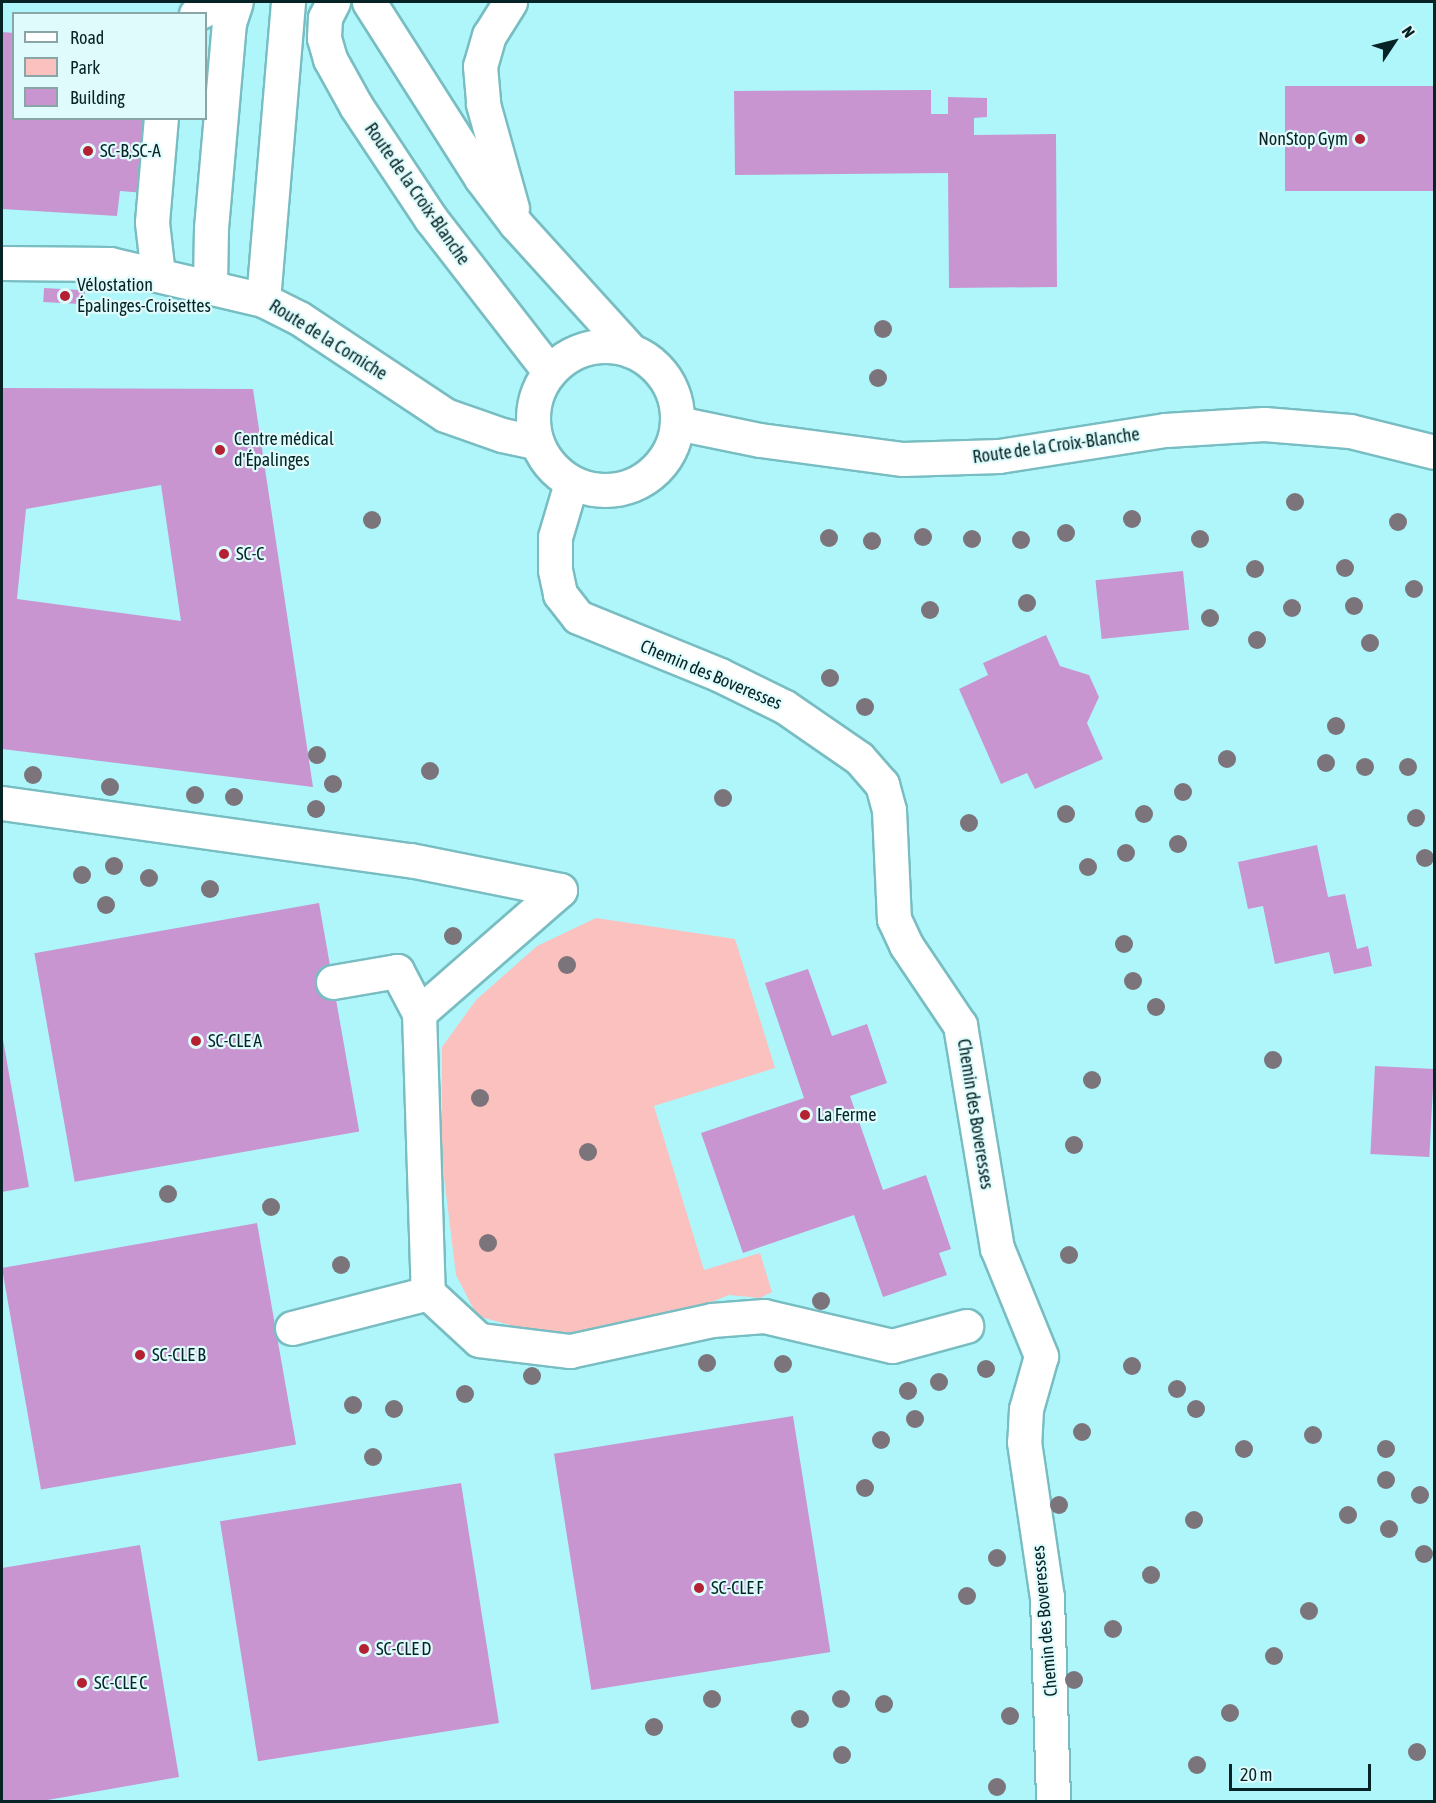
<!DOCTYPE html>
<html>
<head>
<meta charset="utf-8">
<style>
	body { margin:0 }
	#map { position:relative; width:1436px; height:1803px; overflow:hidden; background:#aff6fb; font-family:"Asap Condensed",sans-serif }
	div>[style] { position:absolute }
	.green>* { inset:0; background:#fac1bf }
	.building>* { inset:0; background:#c895d1; transform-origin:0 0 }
	.roads { filter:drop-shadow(2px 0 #78bdc2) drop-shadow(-2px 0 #78bdc2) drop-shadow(0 2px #78bdc2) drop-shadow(0 -2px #78bdc2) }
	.minor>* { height:33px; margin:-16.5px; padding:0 16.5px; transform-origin:16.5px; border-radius:16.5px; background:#fff }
	.minor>.ring { margin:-16.5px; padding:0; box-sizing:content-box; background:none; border:33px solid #fff; border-radius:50% }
	.trees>* { width:18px; height:18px; margin:-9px; border-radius:50%; background:#7c747b }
	.dots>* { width:16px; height:16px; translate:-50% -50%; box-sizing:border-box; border:3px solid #e0fbfc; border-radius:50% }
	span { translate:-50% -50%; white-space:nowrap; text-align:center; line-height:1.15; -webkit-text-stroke:4.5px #e0fbfc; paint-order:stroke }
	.poi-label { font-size:18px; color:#062426 }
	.right { translate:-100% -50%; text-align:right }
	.left { translate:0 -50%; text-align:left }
	.street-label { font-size:18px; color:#062426 }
	.frame { position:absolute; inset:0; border:3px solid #062426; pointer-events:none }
	.legend { position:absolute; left:12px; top:12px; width:195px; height:108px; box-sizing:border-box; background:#e0fbfc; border:2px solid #89a5a6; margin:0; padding:8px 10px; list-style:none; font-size:18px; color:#062426 }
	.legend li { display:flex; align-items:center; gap:12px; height:30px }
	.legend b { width:30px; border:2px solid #89a5a6 }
	.north { position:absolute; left:1364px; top:12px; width:60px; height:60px; -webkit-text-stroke:4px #e0fbfc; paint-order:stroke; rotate:55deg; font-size:16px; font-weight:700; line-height:24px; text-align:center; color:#062426 }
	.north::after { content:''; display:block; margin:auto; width:21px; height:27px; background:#062426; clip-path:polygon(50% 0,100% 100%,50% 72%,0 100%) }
	.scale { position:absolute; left:1229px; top:1764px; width:142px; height:27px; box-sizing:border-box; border:3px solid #062426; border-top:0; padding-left:8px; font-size:18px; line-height:21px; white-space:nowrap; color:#062426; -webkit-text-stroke:4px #e0fbfc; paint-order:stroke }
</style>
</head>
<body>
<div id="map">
	<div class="green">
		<div style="clip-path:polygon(596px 918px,735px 939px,775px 1068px,654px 1106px,704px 1270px,760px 1253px,772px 1292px,760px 1298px,729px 1295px,692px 1310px,605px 1332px,535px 1332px,477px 1316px,456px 1275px,442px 1160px,442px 1047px,476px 1000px,537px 946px)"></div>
	</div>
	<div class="building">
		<div style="clip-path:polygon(2px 32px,14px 33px,14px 118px,179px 118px,170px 195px,120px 191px,117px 216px,2px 209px)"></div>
		<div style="left:1434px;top:86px;width:105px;height:149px;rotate:90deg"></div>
		<div style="clip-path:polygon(931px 90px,931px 114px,948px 114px,948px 97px,987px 98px,987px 117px,974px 118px,974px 135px,1056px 134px,1057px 287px,949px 288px,948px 173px,735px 175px,734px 91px)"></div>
		<div style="left:44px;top:288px;width:41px;height:14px;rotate:3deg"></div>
		<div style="clip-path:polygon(evenodd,2px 388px,253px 389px,313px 787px,2px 749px,2px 388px,161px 485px,181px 621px,17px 599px,26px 509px,161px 485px)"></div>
		<div style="left:1183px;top:571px;width:59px;height:88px;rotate:84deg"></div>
		<div style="clip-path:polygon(1046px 635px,1060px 666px,1089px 675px,1099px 697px,1087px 723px,1103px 759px,1035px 789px,1027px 773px,1001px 784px,959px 689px,988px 675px,983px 663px)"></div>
		<div style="clip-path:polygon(1317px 845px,1328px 897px,1345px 894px,1357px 949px,1368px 946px,1372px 966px,1334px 974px,1329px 952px,1275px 964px,1263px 906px,1248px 909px,1238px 862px)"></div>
		<div style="left:319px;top:903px;width:232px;height:289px;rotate:80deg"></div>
		<div style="clip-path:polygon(808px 969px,832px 1036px,867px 1024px,887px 1083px,850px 1096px,883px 1190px,926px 1175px,951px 1249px,939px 1253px,947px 1275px,883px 1297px,854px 1215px,743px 1253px,701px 1133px,804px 1098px,765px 983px)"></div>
		<div style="clip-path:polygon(2px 1034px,29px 1187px,2px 1192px)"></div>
		<div style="left:1375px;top:1066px;width:59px;height:88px;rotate:3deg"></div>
		<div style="left:257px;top:1223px;width:225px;height:259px;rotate:80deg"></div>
		<div style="left:793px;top:1416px;width:239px;height:242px;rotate:81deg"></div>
		<div style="left:461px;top:1483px;width:243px;height:244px;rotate:81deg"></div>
		<div style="clip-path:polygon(140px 1545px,179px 1777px,36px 1802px,2px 1802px,2px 1568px)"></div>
	</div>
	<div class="roads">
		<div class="minor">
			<div style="left:333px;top:2px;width:18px;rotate:117deg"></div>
			<div style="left:325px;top:18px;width:20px;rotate:93deg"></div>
			<div style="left:324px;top:38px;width:22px;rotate:74deg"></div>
			<div style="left:330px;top:59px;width:54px;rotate:61deg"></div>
			<div style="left:356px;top:106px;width:136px;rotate:56.4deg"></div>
			<div style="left:431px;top:219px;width:192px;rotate:52.2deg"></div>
			<div style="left:369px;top:2px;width:209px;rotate:57.5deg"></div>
			<div style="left:481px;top:178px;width:58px;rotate:52.7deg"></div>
			<div style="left:516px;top:224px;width:171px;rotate:47.8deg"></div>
			<div style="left:510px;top:2px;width:39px;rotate:122deg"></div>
			<div style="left:489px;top:35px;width:32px;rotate:106deg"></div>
			<div style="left:480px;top:66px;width:38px;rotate:85deg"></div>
			<div style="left:483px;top:104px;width:108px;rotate:74.4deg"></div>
			<div style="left:196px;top:14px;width:27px;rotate:-27deg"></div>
			<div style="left:2px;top:263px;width:108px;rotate:0.5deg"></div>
			<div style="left:110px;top:264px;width:157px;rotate:13.2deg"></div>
			<div style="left:263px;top:300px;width:40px;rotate:26.6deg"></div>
			<div style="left:299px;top:318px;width:175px;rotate:33.6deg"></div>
			<div style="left:445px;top:415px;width:60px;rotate:19.3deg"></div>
			<div style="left:502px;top:435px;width:35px;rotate:12deg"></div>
			<div style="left:158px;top:275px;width:53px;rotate:-96.5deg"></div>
			<div style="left:152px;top:222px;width:104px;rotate:-85.1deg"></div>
			<div style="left:210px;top:285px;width:57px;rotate:-89deg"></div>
			<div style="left:211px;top:228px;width:206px;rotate:-85deg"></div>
			<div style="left:229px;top:23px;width:22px;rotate:-72deg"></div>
			<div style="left:263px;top:300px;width:299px;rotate:-85.2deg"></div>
			<div class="ring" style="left:533px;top:346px;width:111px;height:111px"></div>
			<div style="left:677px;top:423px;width:85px;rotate:11.6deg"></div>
			<div style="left:760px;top:440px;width:144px;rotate:7.6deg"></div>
			<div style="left:903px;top:459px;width:96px;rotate:-1.8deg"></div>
			<div style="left:999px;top:456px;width:168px;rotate:-8.9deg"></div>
			<div style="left:1165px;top:430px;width:99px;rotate:-3.5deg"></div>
			<div style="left:1264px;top:424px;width:86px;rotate:4.7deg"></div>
			<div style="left:1350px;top:431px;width:87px;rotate:14deg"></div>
			<div style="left:571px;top:483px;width:56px;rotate:106.5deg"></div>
			<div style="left:555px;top:537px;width:33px;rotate:90deg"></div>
			<div style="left:555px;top:570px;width:25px;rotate:78deg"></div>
			<div style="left:560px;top:594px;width:29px;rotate:52deg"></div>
			<div style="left:578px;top:617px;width:153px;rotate:22.2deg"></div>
			<div style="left:720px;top:675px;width:72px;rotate:26.2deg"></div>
			<div style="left:785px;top:707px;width:90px;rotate:34.6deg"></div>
			<div style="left:859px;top:758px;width:35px;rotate:49deg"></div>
			<div style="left:882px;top:784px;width:27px;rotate:75deg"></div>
			<div style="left:889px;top:810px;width:109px;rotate:87.4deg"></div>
			<div style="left:894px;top:919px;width:29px;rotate:65deg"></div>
			<div style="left:906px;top:945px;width:97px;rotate:56deg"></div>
			<div style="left:960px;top:1025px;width:226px;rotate:80.6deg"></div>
			<div style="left:997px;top:1248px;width:117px;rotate:67.8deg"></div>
			<div style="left:1041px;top:1356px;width:55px;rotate:105.8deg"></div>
			<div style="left:1026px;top:1409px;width:33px;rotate:93deg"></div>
			<div style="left:1024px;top:1442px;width:157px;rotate:81.6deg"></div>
			<div style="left:1047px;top:1597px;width:205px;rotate:88.3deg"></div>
			<div style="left:2px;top:803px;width:412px;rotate:8deg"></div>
			<div style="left:410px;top:860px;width:153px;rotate:11.3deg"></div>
			<div style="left:560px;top:890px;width:187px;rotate:138.9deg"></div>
			<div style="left:419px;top:1013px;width:280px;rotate:88.2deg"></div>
			<div style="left:428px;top:1293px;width:69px;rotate:42.7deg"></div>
			<div style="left:479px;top:1340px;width:92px;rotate:6.9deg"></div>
			<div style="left:570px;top:1351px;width:145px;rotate:-12.3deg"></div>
			<div style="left:712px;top:1320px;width:52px;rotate:-4.4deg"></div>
			<div style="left:764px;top:1316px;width:131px;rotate:13.2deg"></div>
			<div style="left:892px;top:1346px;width:77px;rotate:-15.1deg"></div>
			<div style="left:333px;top:982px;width:65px;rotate:-9.8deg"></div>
			<div style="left:397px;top:971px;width:47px;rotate:62.4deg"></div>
			<div style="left:292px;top:1328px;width:140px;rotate:-14.4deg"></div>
		</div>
	</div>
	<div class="trees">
		<div style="left:883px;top:329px"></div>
		<div style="left:878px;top:378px"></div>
		<div style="left:1295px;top:502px"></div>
		<div style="left:1132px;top:519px"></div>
		<div style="left:372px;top:520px"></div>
		<div style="left:1398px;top:522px"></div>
		<div style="left:1066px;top:533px"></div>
		<div style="left:923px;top:537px"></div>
		<div style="left:829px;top:538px"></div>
		<div style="left:972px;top:539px"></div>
		<div style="left:1200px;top:539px"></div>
		<div style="left:1021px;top:540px"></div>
		<div style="left:872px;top:541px"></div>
		<div style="left:1345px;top:568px"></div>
		<div style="left:1255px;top:569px"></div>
		<div style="left:1414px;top:589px"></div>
		<div style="left:1027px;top:603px"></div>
		<div style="left:1354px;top:606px"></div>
		<div style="left:1292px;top:608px"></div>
		<div style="left:930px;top:610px"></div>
		<div style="left:1210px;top:618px"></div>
		<div style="left:1257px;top:640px"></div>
		<div style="left:1370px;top:643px"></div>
		<div style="left:830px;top:678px"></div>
		<div style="left:865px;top:707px"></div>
		<div style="left:1336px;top:726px"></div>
		<div style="left:317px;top:755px"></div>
		<div style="left:1227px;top:759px"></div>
		<div style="left:1326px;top:763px"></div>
		<div style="left:1365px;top:767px"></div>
		<div style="left:1408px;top:767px"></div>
		<div style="left:430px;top:771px"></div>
		<div style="left:33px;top:775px"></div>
		<div style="left:333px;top:784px"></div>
		<div style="left:110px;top:787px"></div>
		<div style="left:1183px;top:792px"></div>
		<div style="left:195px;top:795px"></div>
		<div style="left:234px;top:797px"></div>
		<div style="left:723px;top:798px"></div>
		<div style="left:316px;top:809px"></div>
		<div style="left:1066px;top:814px"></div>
		<div style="left:1144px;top:814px"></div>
		<div style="left:1416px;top:818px"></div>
		<div style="left:969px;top:823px"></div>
		<div style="left:1178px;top:844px"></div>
		<div style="left:1126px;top:853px"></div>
		<div style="left:1425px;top:858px"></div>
		<div style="left:114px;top:866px"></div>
		<div style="left:1088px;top:867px"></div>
		<div style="left:82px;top:875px"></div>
		<div style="left:149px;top:878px"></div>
		<div style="left:210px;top:889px"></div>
		<div style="left:106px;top:905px"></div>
		<div style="left:453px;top:936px"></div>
		<div style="left:1124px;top:944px"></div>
		<div style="left:567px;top:965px"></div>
		<div style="left:1133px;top:981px"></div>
		<div style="left:1156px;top:1007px"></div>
		<div style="left:1273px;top:1060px"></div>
		<div style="left:1092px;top:1080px"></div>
		<div style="left:480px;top:1098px"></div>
		<div style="left:1074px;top:1145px"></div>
		<div style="left:588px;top:1152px"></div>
		<div style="left:168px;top:1194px"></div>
		<div style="left:271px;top:1207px"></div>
		<div style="left:488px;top:1243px"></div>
		<div style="left:1069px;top:1255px"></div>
		<div style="left:341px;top:1265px"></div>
		<div style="left:821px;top:1301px"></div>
		<div style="left:707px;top:1363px"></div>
		<div style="left:783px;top:1364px"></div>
		<div style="left:1132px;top:1366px"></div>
		<div style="left:986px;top:1369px"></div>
		<div style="left:532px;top:1376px"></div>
		<div style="left:939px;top:1382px"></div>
		<div style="left:1177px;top:1389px"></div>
		<div style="left:908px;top:1391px"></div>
		<div style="left:465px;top:1394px"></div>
		<div style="left:353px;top:1405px"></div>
		<div style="left:394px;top:1409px"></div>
		<div style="left:1196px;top:1409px"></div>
		<div style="left:915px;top:1419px"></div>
		<div style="left:1082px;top:1432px"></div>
		<div style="left:1313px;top:1435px"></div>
		<div style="left:881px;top:1440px"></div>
		<div style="left:1244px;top:1449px"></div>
		<div style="left:1386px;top:1449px"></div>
		<div style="left:373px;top:1457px"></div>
		<div style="left:1386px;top:1480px"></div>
		<div style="left:865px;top:1488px"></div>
		<div style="left:1420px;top:1495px"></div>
		<div style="left:1059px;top:1505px"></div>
		<div style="left:1348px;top:1515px"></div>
		<div style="left:1194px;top:1520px"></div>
		<div style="left:1389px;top:1529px"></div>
		<div style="left:1424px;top:1554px"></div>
		<div style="left:997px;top:1558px"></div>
		<div style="left:1151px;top:1575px"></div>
		<div style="left:967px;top:1596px"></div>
		<div style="left:1309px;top:1611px"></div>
		<div style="left:1113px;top:1629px"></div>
		<div style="left:1274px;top:1656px"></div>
		<div style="left:1074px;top:1680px"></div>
		<div style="left:712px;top:1699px"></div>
		<div style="left:841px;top:1699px"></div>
		<div style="left:884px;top:1704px"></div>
		<div style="left:1230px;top:1713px"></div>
		<div style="left:1010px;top:1716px"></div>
		<div style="left:800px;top:1719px"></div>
		<div style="left:654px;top:1727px"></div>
		<div style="left:1417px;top:1752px"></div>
		<div style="left:842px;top:1755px"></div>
		<div style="left:1197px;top:1765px"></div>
		<div style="left:997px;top:1787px"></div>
	</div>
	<div class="dots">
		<div style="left:1360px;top:139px;background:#b32132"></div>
		<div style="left:88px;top:151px;background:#b32132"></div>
		<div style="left:65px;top:296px;background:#b32132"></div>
		<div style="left:220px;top:450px;background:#b32132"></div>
		<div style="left:224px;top:554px;background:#b32132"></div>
		<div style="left:196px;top:1041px;background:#b32132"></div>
		<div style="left:805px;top:1115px;background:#b32132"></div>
		<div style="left:140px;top:1355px;background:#b32132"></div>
		<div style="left:699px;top:1588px;background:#b32132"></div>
		<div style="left:364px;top:1649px;background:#b32132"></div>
		<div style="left:82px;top:1683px;background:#b32132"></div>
	</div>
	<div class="poi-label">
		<span class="right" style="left:1348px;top:139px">NonStop Gym</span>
		<span class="left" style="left:100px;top:151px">SC-B,SC-A</span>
		<span class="left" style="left:77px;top:296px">Vélostation<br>Épalinges-Croisettes</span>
		<span class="left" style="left:234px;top:450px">Centre médical<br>d'Épalinges</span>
		<span class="left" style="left:236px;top:554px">SC-C</span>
		<span class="left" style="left:208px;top:1041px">SC-CLE A</span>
		<span class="left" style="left:817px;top:1115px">La Ferme</span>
		<span class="left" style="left:152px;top:1355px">SC-CLE B</span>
		<span class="left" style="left:711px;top:1588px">SC-CLE F</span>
		<span class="left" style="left:376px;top:1649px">SC-CLE D</span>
		<span class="left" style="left:94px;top:1683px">SC-CLE C</span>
	</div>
	<div class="street-label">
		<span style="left:417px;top:194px;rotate:55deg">Route de la Croix-Blanche</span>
		<span style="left:328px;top:340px;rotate:32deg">Route de la Corniche</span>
		<span style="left:1056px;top:446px;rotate:-8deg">Route de la Croix-Blanche</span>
		<span style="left:711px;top:675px;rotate:23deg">Chemin des Boveresses</span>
		<span style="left:975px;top:1114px;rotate:81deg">Chemin des Boveresses</span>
		<span style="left:1045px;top:1621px;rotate:-95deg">Chemin des Boveresses</span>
	</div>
	<div class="frame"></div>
	<ul class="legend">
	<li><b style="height:8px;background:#fff"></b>Road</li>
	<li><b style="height:16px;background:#fac1bf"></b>Park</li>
	<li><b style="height:16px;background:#c895d1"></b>Building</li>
	</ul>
	<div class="north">N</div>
	<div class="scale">20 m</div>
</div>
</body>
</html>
